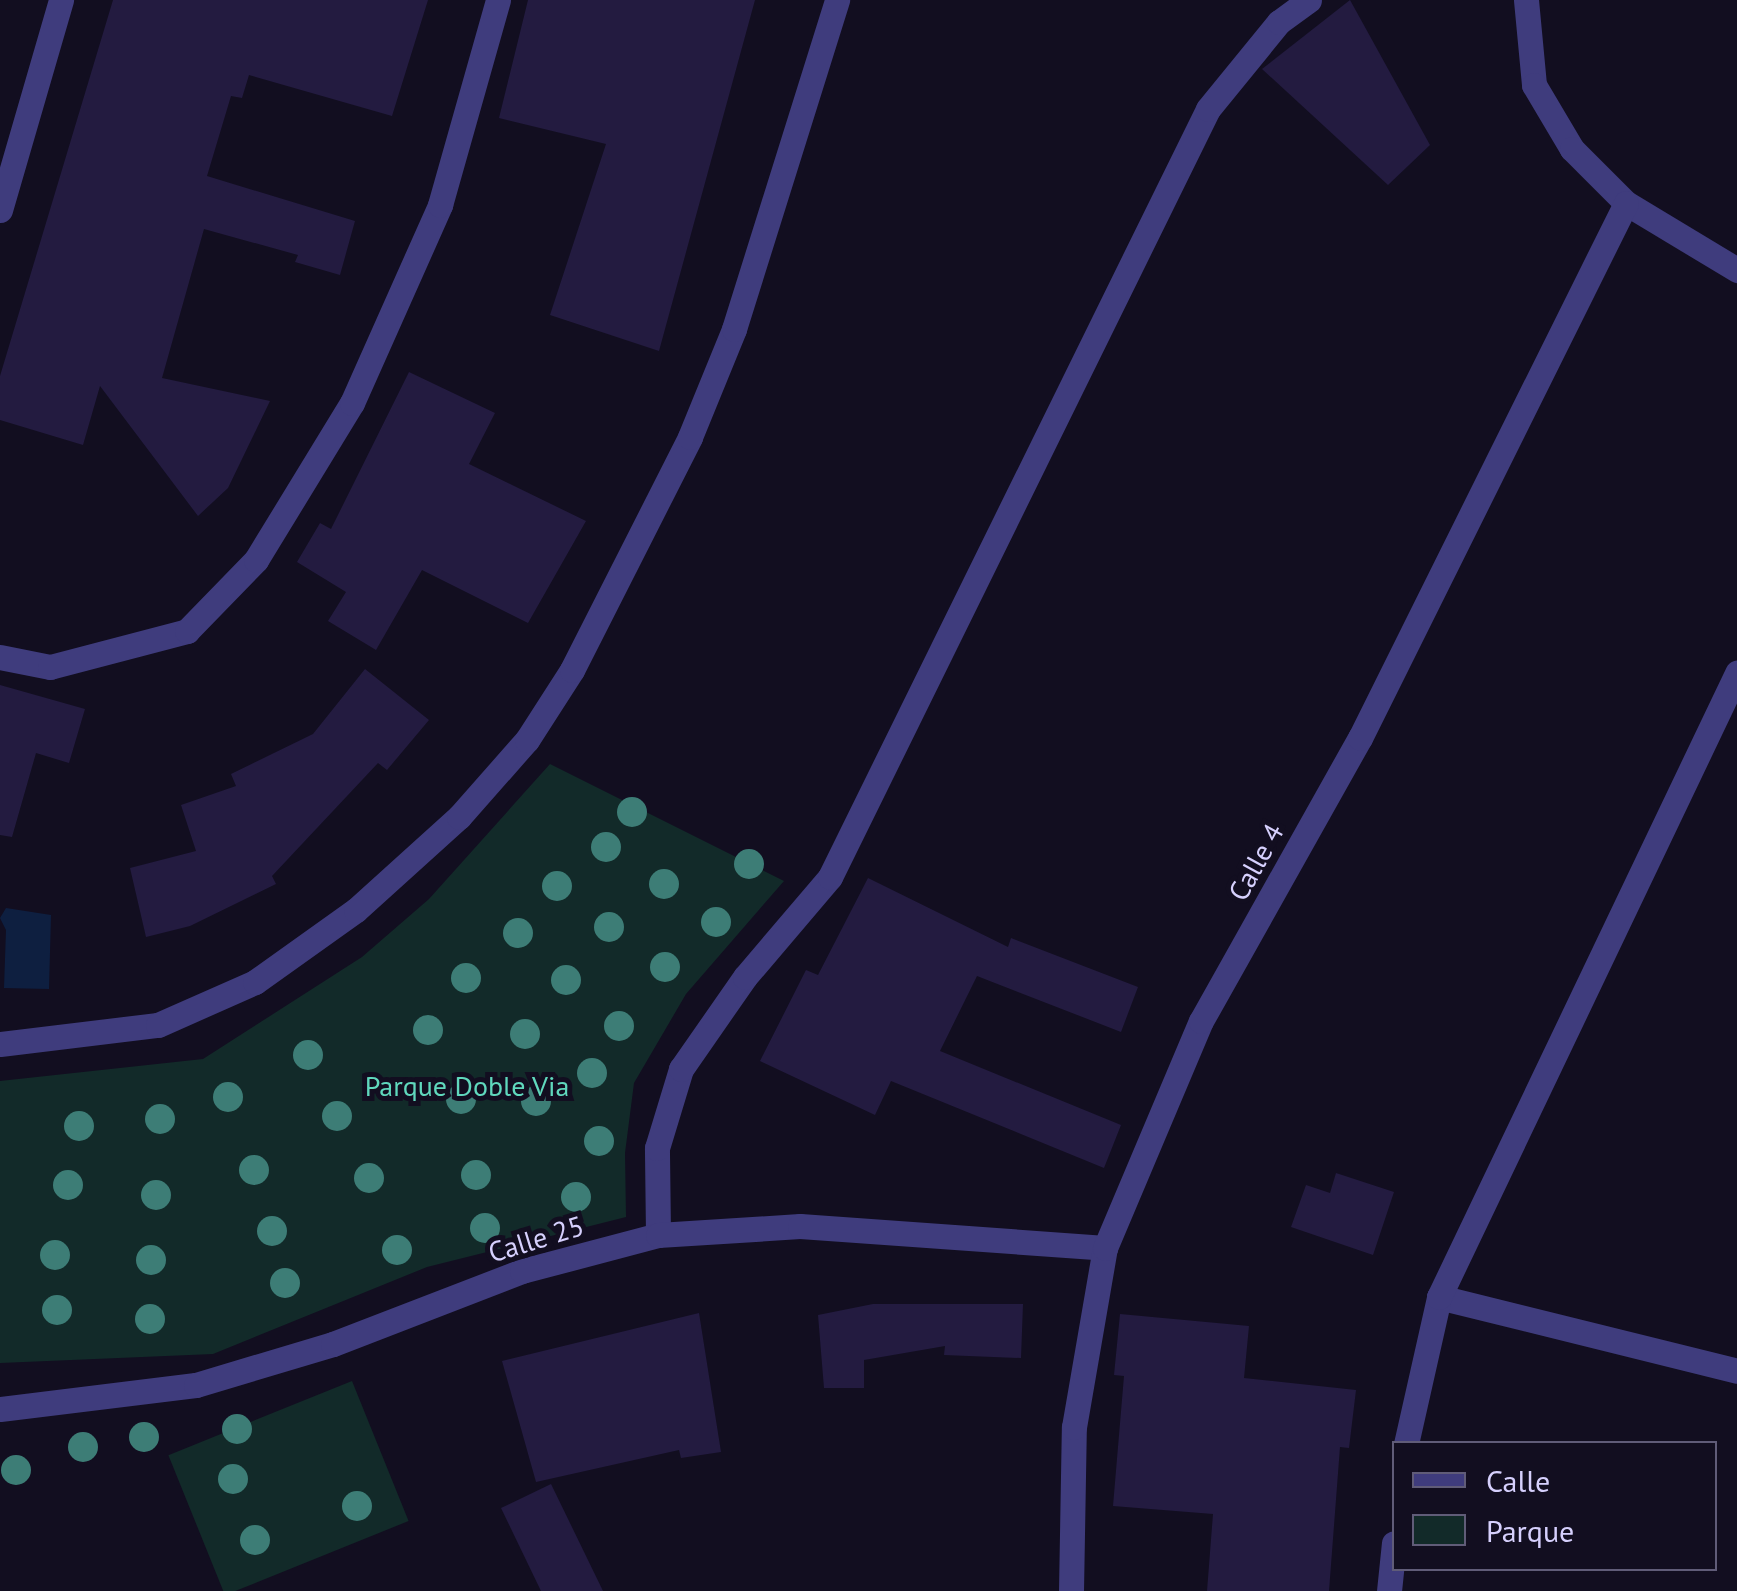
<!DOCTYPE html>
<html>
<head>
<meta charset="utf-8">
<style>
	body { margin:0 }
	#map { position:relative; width:1737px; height:1591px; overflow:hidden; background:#120e20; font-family:"PT Sans",sans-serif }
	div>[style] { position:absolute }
	.green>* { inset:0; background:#122a29; transform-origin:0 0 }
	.water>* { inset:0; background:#0e1f40 }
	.building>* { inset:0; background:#231b40 }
	.minor>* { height:25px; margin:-12.5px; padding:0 12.5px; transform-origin:12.5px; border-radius:12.5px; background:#3f3c7d }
	.trees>* { width:30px; height:30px; margin:-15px; border-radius:50%; background:#3d7d76 }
	span { translate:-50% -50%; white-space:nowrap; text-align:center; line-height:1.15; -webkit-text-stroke:10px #120e20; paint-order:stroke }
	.street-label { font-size:28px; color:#d6d0fd }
	.park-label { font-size:28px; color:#60d8bd }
	.legend { position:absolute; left:1392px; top:1441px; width:325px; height:130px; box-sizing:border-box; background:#120e20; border:2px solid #605c78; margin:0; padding:12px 18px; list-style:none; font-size:30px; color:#d6d0fd }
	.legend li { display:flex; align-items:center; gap:20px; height:50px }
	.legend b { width:50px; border:2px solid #605c78 }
</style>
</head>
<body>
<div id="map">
	<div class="green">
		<div style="clip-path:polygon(550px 764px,784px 881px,686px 994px,634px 1083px,625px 1153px,626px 1217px,427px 1267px,213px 1354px,0 1363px,0 1081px,203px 1059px,362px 957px,429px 899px)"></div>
		<div style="left:352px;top:1381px;width:151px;height:198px;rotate:68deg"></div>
	</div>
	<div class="water">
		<div style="clip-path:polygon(6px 908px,51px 915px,49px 989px,4px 988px,6px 930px,0 918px)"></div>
	</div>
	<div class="building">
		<div style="clip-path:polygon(113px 0,428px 0,392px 116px,249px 75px,242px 98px,231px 96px,207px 176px,355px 221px,340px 275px,295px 262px,298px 255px,204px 229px,162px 378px,270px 401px,228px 488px,198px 516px,100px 386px,83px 445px,0 420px,0 376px)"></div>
		<div style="clip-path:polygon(528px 0,755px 0,659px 351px,550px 315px,606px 144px,499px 118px)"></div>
		<div style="clip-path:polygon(1350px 0,1430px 145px,1388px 185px,1262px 69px)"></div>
		<div style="clip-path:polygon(409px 372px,495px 413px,469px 464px,586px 521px,528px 623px,422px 570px,376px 650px,328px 621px,346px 592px,297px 562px,320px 523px,331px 529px)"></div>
		<div style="clip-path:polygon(365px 669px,429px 720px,387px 770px,378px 763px,272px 876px,276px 884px,190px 926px,146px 937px,130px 868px,196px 851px,181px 805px,236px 786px,231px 774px,313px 734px)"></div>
		<div style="clip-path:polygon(0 685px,85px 709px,69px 763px,36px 753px,12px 837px,0 835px)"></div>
		<div style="clip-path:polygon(868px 878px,1008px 947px,1011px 938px,1138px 987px,1121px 1032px,977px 976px,940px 1051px,1121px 1125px,1104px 1168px,891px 1081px,875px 1115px,760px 1061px,806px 970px,818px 975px)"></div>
		<div style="clip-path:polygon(1336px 1173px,1394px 1192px,1373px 1255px,1291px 1227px,1306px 1185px,1330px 1193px)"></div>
		<div style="clip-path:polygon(873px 1304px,1023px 1304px,1021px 1358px,944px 1355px,945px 1346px,864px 1360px,864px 1388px,824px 1388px,818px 1315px)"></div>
		<div style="clip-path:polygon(699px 1313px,721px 1452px,681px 1458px,679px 1450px,536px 1482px,502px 1361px)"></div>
		<div style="clip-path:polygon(1120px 1314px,1249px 1326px,1244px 1378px,1356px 1390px,1349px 1448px,1340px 1447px,1329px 1591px,1207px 1591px,1213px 1514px,1113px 1506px,1124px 1376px,1114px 1375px)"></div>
		<div style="clip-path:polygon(551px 1484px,603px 1591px,541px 1591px,501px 1508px)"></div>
	</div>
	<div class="minor">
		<div style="left:1526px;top:0;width:85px;rotate:84.6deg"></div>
		<div style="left:1534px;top:85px;width:74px;rotate:59.3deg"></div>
		<div style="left:1572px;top:149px;width:76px;rotate:45deg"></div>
		<div style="left:1626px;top:203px;width:130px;rotate:31.1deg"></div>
		<div style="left:0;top:210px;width:219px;rotate:-73.8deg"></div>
		<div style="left:0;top:657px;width:51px;rotate:11.3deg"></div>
		<div style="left:50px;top:667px;width:142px;rotate:-14.7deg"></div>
		<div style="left:187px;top:631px;width:99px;rotate:-45.8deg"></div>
		<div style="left:256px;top:560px;width:184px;rotate:-58.6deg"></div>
		<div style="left:352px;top:403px;width:217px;rotate:-66deg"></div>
		<div style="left:440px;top:205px;width:213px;rotate:-74.2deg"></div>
		<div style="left:0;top:1044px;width:159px;rotate:-6.9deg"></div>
		<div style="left:158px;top:1025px;width:106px;rotate:-23.9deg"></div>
		<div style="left:255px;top:982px;width:124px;rotate:-35.5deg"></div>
		<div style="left:356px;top:910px;width:139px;rotate:-42.1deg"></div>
		<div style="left:459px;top:817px;width:103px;rotate:-48.6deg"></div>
		<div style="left:527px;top:740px;width:83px;rotate:-57.3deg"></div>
		<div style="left:572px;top:670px;width:261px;rotate:-63.1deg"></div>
		<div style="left:690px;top:437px;width:117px;rotate:-67.8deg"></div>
		<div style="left:734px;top:329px;width:345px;rotate:-72.6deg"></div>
		<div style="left:658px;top:1235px;width:87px;rotate:-90.7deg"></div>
		<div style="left:657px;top:1148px;width:83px;rotate:-73.1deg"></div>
		<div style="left:681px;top:1069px;width:112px;rotate:-55.2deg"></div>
		<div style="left:745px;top:977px;width:131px;rotate:-49.6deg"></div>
		<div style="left:830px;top:877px;width:856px;rotate:-63.79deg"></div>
		<div style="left:1208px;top:109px;width:112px;rotate:-50.8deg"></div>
		<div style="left:1279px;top:22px;width:37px;rotate:-36deg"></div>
		<div style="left:1439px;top:1297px;width:307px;rotate:13.9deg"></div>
		<div style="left:0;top:1409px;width:197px;rotate:-7deg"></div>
		<div style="left:196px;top:1385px;width:143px;rotate:-16.7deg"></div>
		<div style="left:333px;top:1344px;width:203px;rotate:-21.1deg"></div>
		<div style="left:522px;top:1271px;width:141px;rotate:-14.8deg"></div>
		<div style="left:658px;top:1235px;width:142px;rotate:-3.6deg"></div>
		<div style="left:800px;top:1226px;width:306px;rotate:4.1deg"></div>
		<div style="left:1406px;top:1444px;width:151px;rotate:-77.3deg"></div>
		<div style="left:1439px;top:1297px;width:692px;rotate:-64.47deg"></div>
		<div style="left:1071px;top:1591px;width:164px;rotate:-89deg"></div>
		<div style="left:1074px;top:1427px;width:182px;rotate:-80.2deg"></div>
		<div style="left:1105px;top:1248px;width:246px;rotate:-67.1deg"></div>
		<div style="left:1201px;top:1021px;width:325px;rotate:-60.7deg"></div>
		<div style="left:1360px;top:738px;width:597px;rotate:-63.56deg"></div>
		<div style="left:1389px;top:1591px;width:48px;rotate:-84.1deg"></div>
	</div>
	<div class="trees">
		<div style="left:632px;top:812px"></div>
		<div style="left:606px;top:847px"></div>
		<div style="left:749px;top:864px"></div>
		<div style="left:664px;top:884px"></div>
		<div style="left:557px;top:886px"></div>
		<div style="left:716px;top:922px"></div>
		<div style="left:609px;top:927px"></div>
		<div style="left:518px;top:933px"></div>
		<div style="left:665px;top:967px"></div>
		<div style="left:466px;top:978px"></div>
		<div style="left:566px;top:980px"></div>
		<div style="left:619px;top:1026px"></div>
		<div style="left:428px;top:1030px"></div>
		<div style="left:525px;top:1034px"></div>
		<div style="left:308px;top:1055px"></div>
		<div style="left:592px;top:1073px"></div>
		<div style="left:228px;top:1097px"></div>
		<div style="left:461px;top:1099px"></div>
		<div style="left:536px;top:1101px"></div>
		<div style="left:337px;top:1116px"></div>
		<div style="left:160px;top:1119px"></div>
		<div style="left:79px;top:1126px"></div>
		<div style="left:599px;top:1141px"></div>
		<div style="left:254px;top:1170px"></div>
		<div style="left:476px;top:1175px"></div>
		<div style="left:369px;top:1178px"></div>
		<div style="left:68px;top:1185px"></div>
		<div style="left:156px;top:1195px"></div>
		<div style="left:576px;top:1197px"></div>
		<div style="left:485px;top:1228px"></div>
		<div style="left:272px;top:1231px"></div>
		<div style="left:397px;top:1250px"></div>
		<div style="left:55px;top:1255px"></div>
		<div style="left:151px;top:1260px"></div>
		<div style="left:285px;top:1283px"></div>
		<div style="left:57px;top:1310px"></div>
		<div style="left:150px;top:1319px"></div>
		<div style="left:237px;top:1429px"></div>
		<div style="left:144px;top:1437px"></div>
		<div style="left:83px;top:1447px"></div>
		<div style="left:16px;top:1470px"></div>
		<div style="left:233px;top:1479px"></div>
		<div style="left:357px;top:1506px"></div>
		<div style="left:255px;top:1540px"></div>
	</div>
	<div class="street-label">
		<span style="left:1256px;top:862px;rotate:-61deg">Calle 4</span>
		<span style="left:536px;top:1239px;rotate:-17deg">Calle 25</span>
	</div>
	<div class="park-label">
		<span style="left:467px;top:1086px">Parque Doble Via</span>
	</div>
	<ul class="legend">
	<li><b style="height:12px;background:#3f3c7d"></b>Calle</li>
	<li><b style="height:28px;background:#122a29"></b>Parque</li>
	</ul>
</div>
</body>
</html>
